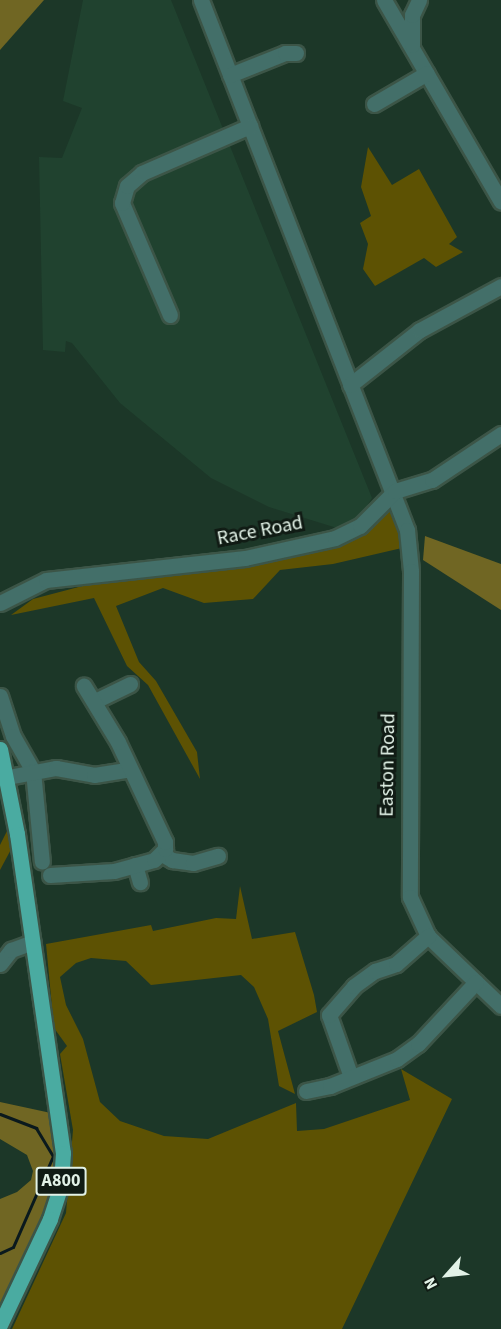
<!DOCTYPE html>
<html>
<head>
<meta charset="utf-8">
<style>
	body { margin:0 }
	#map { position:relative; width:501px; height:1329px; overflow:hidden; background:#1c3728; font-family:"Source Sans 3",sans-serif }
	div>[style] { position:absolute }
	.built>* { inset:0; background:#20422f }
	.green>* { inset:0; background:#5d5203 }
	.forest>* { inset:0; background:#706623 }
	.stream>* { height:3px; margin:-1.5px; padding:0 1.5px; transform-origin:1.5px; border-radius:1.5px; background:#0a191d }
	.roads { filter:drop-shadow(2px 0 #3c5547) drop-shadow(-2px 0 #3c5547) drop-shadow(0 2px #3c5547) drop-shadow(0 -2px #3c5547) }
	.minor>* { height:15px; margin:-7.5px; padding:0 7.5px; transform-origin:7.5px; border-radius:7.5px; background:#436f69 }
	.major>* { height:15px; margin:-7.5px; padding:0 7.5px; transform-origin:7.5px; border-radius:7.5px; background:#4aaba1 }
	span { translate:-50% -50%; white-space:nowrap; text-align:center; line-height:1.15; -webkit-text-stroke:6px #101b14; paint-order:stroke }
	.shield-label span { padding:2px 4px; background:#101b14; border:2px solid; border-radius:4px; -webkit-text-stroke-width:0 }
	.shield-label { font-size:18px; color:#e2f2e7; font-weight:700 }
	.street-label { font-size:20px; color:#e2f2e7 }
	.north { position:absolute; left:417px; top:1245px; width:60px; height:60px; -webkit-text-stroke:4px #101b14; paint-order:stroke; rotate:243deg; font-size:16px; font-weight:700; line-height:24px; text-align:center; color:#e2f2e7 }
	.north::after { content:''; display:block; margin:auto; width:21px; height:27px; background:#e2f2e7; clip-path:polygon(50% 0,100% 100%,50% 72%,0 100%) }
</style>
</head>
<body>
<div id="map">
	<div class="built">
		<div style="clip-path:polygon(83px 0,171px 0,372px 498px,361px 515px,337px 528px,269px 507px,211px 478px,120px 403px,72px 343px,66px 341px,65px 352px,43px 350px,39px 157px,62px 158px,82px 108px,63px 101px)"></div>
	</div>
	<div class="green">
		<div style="clip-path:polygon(368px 147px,392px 185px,419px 169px,457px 237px,449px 244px,463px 252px,436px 267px,424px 258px,375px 286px,363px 269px,368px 244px,360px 223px,371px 216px,361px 187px)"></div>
		<div style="clip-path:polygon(393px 502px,402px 548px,333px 564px,280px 570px,253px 599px,204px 603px,163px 588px,116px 606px,139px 662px,156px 681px,197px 752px,200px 779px,148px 685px,127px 666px,94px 598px,11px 615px,33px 599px,90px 584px,369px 528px)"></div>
		<div style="clip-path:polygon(7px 831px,15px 842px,0 870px,0 845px)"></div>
		<div style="clip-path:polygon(240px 886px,252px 939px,295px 932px,314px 995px,317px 1012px,278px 1031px,295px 1094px,279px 1086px,268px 1019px,254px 987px,241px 975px,151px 985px,126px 961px,91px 958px,76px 963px,60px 977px,66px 1005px,83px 1039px,100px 1102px,120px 1121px,164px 1136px,208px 1139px,296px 1103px,297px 1131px,324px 1129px,410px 1100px,401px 1069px,452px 1099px,342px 1329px,12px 1329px,66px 1213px,73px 1130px,60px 1054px,67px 1046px,54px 1028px,46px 944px,151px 925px,153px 931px,216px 918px,236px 919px)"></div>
	</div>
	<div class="forest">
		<div style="clip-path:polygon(0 0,44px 0,0 50px)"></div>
		<div style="clip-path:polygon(425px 536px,501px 564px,501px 610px,423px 560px)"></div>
		<div style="clip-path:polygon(0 1102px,51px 1113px,57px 1140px,55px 1185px,48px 1212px,0 1313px,0 1199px,17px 1192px,31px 1180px,33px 1171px,27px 1155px,0 1139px)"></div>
	</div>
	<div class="stream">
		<div style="left:0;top:1114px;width:39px;rotate:21deg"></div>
		<div style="left:36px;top:1128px;width:33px;rotate:59deg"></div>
		<div style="left:53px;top:1156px;width:99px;rotate:113.7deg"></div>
		<div style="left:13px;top:1247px;width:14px;rotate:155deg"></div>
	</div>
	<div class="roads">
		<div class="minor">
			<div style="left:201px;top:0;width:569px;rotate:68.76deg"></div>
			<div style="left:407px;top:530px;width:41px;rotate:84.4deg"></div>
			<div style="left:411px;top:571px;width:326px;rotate:90.2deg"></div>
			<div style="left:410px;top:897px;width:43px;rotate:65.2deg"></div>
			<div style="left:428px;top:936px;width:101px;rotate:43.8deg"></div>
			<div style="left:384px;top:0;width:233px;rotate:59.9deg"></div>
			<div style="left:412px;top:45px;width:30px;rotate:-90deg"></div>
			<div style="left:412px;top:15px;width:17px;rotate:-65deg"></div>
			<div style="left:230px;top:75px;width:59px;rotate:-21.8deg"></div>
			<div style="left:285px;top:53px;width:11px"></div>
			<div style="left:374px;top:104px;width:61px;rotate:-30.3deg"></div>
			<div style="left:170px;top:315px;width:122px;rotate:-113.2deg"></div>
			<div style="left:122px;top:203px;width:18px;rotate:-74deg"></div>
			<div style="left:127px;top:186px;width:20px;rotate:-41deg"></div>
			<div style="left:142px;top:173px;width:118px;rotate:-23.5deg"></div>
			<div style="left:350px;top:385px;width:89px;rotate:-38.2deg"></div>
			<div style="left:420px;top:330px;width:92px;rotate:-28.5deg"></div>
			<div style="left:0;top:603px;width:51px;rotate:-26.6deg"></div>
			<div style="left:46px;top:580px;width:200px;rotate:-6.3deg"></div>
			<div style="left:245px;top:558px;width:92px;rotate:-12.5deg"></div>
			<div style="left:335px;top:538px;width:28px;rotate:-26deg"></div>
			<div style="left:360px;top:526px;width:49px;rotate:-45deg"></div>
			<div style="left:395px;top:491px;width:39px;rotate:-17deg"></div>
			<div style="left:432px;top:480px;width:83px;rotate:-33.7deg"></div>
			<div style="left:0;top:696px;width:42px;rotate:72deg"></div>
			<div style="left:13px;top:736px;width:40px;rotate:60.3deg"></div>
			<div style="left:33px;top:771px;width:91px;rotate:84.4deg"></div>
			<div style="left:95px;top:701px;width:39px;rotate:-26deg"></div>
			<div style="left:8px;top:777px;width:49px;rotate:-10.6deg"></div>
			<div style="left:56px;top:768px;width:39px;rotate:10deg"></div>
			<div style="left:94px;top:775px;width:36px;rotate:-9deg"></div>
			<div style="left:162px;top:854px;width:12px;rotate:31deg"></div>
			<div style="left:172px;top:860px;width:21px;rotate:8deg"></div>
			<div style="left:193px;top:863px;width:26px;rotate:-16deg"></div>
			<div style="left:135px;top:865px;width:18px;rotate:74deg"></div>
			<div style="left:50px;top:875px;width:64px;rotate:-3.6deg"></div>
			<div style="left:114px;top:871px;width:41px;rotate:-15.4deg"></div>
			<div style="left:154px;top:860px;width:16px;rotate:-45deg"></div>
			<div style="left:165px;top:849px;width:7px;rotate:-90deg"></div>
			<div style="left:165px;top:842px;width:110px;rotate:-115.2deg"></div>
			<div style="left:118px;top:742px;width:66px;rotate:-121.3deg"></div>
			<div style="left:0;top:964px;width:18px;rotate:-52deg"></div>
			<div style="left:11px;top:950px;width:23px;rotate:-20deg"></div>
			<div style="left:351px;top:1077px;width:66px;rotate:-109.5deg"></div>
			<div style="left:329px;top:1015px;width:38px;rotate:-49deg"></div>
			<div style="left:354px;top:986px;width:26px;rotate:-36deg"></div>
			<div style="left:375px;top:971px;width:22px;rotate:-18deg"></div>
			<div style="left:396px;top:964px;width:43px;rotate:-41.2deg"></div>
			<div style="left:306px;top:1091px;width:25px;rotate:-12deg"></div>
			<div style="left:330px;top:1086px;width:72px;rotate:-21.9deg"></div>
			<div style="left:397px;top:1059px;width:26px;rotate:-36deg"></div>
			<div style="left:418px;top:1044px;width:85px;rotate:-46.9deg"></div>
		</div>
		<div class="major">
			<div style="left:0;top:749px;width:87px;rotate:78.7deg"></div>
			<div style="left:17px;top:834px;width:322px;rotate:81.8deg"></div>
			<div style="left:63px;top:1153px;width:32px;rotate:94deg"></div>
			<div style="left:61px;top:1185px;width:36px;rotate:108deg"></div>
			<div style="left:50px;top:1219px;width:117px;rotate:115.3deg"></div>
		</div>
	</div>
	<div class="shield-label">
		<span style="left:61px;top:1181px">A800</span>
	</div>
	<div class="street-label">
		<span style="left:260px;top:531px;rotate:-11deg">Race Road</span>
		<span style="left:388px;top:765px;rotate:-89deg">Easton Road</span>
	</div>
	<div class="north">N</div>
</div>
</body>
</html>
